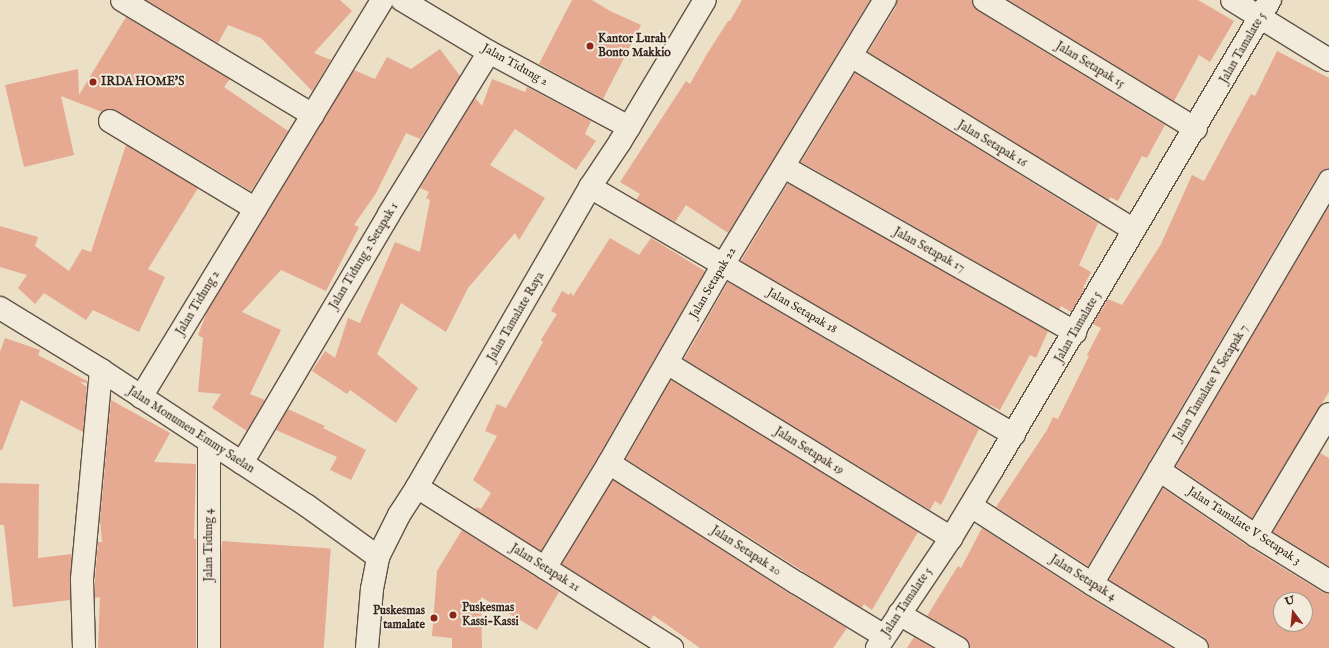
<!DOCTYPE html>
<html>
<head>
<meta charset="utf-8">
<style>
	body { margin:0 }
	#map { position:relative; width:1329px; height:648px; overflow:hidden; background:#ebdfc6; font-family:"IM FELL English",serif }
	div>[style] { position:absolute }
	.building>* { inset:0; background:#e6a992; transform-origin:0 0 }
	.roads { filter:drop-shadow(1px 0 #625348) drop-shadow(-1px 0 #625348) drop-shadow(0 1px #625348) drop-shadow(0 -1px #625348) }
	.minor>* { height:22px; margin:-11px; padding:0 11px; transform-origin:11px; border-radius:11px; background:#f2eada }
	.tertiary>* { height:22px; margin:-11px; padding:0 11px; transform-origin:11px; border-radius:11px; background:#f2eada }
	.dots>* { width:11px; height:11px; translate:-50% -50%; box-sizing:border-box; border:2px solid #f2eada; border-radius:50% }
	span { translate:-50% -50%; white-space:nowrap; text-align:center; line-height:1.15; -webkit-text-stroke:4px #f2eada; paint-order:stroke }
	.poi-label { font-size:12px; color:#34241e; font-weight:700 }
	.left { translate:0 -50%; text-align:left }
	.right { translate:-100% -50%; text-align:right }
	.street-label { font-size:12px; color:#34241e }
	.north { position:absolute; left:1273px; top:592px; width:40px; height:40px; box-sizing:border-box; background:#f2eada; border:1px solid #a69b8f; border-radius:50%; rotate:344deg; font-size:11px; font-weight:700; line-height:16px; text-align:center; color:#34241e }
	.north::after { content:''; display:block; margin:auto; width:14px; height:18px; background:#8f2418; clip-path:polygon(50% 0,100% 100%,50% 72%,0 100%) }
</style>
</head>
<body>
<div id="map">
	<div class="building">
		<div style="clip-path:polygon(146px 0,340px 0,352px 11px,314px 53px,331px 60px,312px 91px,261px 38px,228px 25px,218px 43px)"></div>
		<div style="clip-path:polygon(572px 0,592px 0,610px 11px,641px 25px,603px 99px,539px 64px)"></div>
		<div style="clip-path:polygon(742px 0,870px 0,728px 233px,686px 205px,675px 222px,636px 200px,640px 194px,620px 182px,686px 81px,690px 84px,707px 54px,728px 21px,730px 21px)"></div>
		<div style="clip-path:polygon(897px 0,972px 0,973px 6px,978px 11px,1165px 125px,1147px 158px,1142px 156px,1118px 201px,1110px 197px,1109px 200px,868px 52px,896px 7px)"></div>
		<div style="clip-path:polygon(1008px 0,1198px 0,1234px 21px,1210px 62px,1199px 55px,1174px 101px)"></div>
		<div style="clip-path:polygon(126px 17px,230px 79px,224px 87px,288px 131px,251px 191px,116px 110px,110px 109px,102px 112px,61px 96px,74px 155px,24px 167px,5px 85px,78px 69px,79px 95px)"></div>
		<div style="clip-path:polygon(440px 49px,460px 76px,420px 139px,406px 133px,376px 193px,354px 225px,359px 227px,326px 291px,281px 270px,242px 312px,281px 330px,250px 394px,265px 400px,247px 431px,212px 408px,221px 394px,198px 392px,203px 338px,198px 335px,207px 312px,354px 70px,375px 79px,387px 57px,411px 69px)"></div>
		<div style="clip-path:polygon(1277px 51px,1329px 78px,1329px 169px,1323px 170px,1318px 175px,1088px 566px,996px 507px,1047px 430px,1053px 417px,1058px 419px,1089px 356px,1087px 355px,1101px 328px,1093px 324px,1108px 299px,1122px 305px,1161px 244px,1192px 175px,1204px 181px,1251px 94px,1255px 96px)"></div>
		<div style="clip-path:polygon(855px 73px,1098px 223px,1079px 265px,1091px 272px,1083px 288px,1085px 288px,1071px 312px,1061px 306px,1059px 309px,801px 162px)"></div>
		<div style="clip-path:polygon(492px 79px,525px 92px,527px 87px,591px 121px,585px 134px,596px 141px,576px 170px,515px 129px,490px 165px,545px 198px,519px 240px,515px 233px,468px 288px,446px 332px,401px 303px,377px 354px,418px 388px,396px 423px,350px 390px,347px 394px,312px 371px,325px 351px,335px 358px,348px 318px,360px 323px,395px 242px,420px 252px,430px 200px,426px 198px,429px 192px,420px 188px,475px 98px,482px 106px)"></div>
		<div style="clip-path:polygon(126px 145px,198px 188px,148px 269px,165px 277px,139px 332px,93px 310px,86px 320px,44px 293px,35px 304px,18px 288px,27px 275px,0 267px,0 226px,38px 237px,35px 246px,69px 271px,82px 249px,91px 252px)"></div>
		<div style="clip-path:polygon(788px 183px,1048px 331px,1036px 358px,1030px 355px,1000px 410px,990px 405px,990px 406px,741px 261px)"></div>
		<div style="clip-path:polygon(1329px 206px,1329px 392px,1252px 518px,1176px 466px)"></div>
		<div style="clip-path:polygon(610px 238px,639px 255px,651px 238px,705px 271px,598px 457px,541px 551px,475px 509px,476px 507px,481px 509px,491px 493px,473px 480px,497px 436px,485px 431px,497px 404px,506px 408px,543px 342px,541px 340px,557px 314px,551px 311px,562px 291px,569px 295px,571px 292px,573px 296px)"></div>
		<div style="clip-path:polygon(728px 282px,979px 429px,941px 505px,935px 501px,930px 510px,684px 359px)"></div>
		<div style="clip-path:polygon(5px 338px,40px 350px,38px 355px,87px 381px,87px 383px,80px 382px,87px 387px,83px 432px,21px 400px,2px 450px,0 450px,0 352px)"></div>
		<div style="clip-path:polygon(671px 380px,918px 532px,872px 610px,864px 604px,861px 608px,804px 572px,626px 459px)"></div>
		<div style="clip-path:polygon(111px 400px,170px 433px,154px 462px,196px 464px,194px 539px,196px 539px,196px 648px,98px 648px,100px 597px,95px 598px,95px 579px,98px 542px,102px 542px,100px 520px)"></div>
		<div style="clip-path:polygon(288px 409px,325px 426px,323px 428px,366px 450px,351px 480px,330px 470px,337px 457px,276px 430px)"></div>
		<div style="clip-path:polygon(1320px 453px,1329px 458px,1329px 566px,1273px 532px)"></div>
		<div style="clip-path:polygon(613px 480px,790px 594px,847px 628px,833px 648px,700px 648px,653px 615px,651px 620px,562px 564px)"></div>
		<div style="clip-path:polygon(0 483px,39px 484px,38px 558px,72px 554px,70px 600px,13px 607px,4px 525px,0 525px)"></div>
		<div style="clip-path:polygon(evenodd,1163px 488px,1249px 547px,1322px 592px,1329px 593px,1329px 648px,1209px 648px,1208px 642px,1204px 637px,1109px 580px,1163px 488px,1281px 600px,1305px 600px,1305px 624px,1281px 624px,1281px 600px)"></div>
		<div style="clip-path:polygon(982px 528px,1085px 595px,1173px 648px,970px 648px,969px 642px,964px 637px,927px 616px,958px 566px,961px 568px)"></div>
		<div style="clip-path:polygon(462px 530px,559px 592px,537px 630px,481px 597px,482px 648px,452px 648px,452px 638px,432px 636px,437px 571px)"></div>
		<div style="left:222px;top:541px;width:109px;height:107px;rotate:4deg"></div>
		<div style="clip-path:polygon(914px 637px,933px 648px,907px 648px)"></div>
	</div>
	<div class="roads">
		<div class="minor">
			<div style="left:122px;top:0;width:223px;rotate:31.1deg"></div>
			<div style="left:402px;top:0;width:101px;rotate:30.9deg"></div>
			<div style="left:489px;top:52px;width:159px;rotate:28.2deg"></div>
			<div style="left:984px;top:0;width:248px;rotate:31.3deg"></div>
			<div style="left:1232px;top:0;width:114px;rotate:31.7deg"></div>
			<div style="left:851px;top:56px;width:332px;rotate:31.6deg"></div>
			<div style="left:110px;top:121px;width:170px;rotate:31.1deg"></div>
			<div style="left:784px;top:167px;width:335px;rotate:29.6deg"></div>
			<div style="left:590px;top:187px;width:491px;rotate:30.3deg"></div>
			<div style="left:667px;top:363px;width:334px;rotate:31.6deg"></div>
			<div style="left:141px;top:397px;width:464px;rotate:-58.7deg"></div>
			<div style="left:242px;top:463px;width:289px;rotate:-59.4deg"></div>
			<div style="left:389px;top:214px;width:190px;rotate:-58.3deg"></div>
			<div style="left:609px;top:463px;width:223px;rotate:32.6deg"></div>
			<div style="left:797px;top:583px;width:102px;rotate:31.3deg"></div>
			<div style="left:1159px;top:470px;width:117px;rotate:34.2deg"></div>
			<div style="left:1256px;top:536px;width:86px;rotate:31.7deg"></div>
			<div style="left:417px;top:487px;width:302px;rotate:32.3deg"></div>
			<div style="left:971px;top:506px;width:144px;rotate:32.8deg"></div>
			<div style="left:1092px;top:584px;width:123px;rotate:31.4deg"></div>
			<div style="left:1256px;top:536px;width:142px;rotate:-59.1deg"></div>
			<div style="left:545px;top:568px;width:123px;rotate:-58.6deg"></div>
			<div style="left:609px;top:463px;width:228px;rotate:-60.1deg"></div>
			<div style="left:723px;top:265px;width:311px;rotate:-58.6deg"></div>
			<div style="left:1092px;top:584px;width:468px;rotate:-59.5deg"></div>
			<div style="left:899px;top:614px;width:68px;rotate:30deg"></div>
			<div style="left:84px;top:648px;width:69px;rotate:-91.7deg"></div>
			<div style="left:82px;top:579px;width:210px;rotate:-84.8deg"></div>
			<div style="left:209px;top:648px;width:205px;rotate:-90deg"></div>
		</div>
		<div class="tertiary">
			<div style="left:0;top:308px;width:119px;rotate:31.5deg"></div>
			<div style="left:101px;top:370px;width:245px;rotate:33.4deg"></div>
			<div style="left:306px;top:505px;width:89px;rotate:35.8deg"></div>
			<div style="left:367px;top:648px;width:59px;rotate:-85.2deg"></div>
			<div style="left:372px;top:589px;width:33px;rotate:-79deg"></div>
			<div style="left:378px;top:557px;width:47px;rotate:-63.4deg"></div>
			<div style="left:399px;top:515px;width:33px;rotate:-57deg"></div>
			<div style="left:417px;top:487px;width:346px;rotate:-60deg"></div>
			<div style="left:590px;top:187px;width:54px;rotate:-56.3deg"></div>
			<div style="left:620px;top:142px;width:165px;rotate:-59.1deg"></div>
			<div style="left:877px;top:648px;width:133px;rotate:-56.1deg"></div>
			<div style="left:951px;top:538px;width:79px;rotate:-58.9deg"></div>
			<div style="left:992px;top:470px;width:546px;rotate:-59.4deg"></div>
		</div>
	</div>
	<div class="dots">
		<div style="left:590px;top:46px;background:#8f2418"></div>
		<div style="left:93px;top:82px;background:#8f2418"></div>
		<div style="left:453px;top:615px;background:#8f2418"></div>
		<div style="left:434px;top:618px;background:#8f2418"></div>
	</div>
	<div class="poi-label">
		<span class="left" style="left:598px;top:46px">Kantor Lurah<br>Bonto Makkio</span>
		<span class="left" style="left:101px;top:82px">IRDA HOME'S</span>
		<span class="left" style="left:462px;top:615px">Puskesmas<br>Kassi-Kassi</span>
		<span class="right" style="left:425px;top:618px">Puskesmas<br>tamalate</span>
	</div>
	<div class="street-label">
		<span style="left:1243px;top:48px;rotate:-60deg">Jalan Tamalate 5</span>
		<span style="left:515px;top:65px;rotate:29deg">Jalan Tidung 2</span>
		<span style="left:1090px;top:65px;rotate:31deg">Jalan Setapak 15</span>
		<span style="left:992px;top:144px;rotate:31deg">Jalan Setapak 16</span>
		<span style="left:929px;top:250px;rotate:29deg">Jalan Setapak 17</span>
		<span style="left:364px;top:256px;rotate:-59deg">Jalan Tidung 2 Setapak 1</span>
		<span style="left:713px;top:283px;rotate:-60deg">Jalan Setapak 22</span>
		<span style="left:198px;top:303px;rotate:-59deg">Jalan Tidung 2</span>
		<span style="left:802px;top:311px;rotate:30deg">Jalan Setapak 18</span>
		<span style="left:516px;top:317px;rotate:-60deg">Jalan Tamalate Raya</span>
		<span style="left:1078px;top:327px;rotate:-60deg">Jalan Tamalate 5</span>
		<span style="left:1211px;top:383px;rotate:-59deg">Jalan Tamalate V Setapak 7</span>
		<span style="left:191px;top:430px;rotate:33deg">Jalan Monumen Emmy Saelan</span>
		<span style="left:809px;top:451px;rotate:32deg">Jalan Setapak 19</span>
		<span style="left:1244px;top:526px;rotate:33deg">Jalan Tamalate V Setapak 3</span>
		<span style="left:209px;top:545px;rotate:-90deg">Jalan Tidung 4</span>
		<span style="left:746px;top:551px;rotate:33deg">Jalan Setapak 20</span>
		<span style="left:545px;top:568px;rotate:32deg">Jalan Setapak 21</span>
		<span style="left:1083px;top:578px;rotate:32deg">Jalan Setapak 4</span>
		<span style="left:907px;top:602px;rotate:-56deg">Jalan Tamalate 5</span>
	</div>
	<div class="north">U</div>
</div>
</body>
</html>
